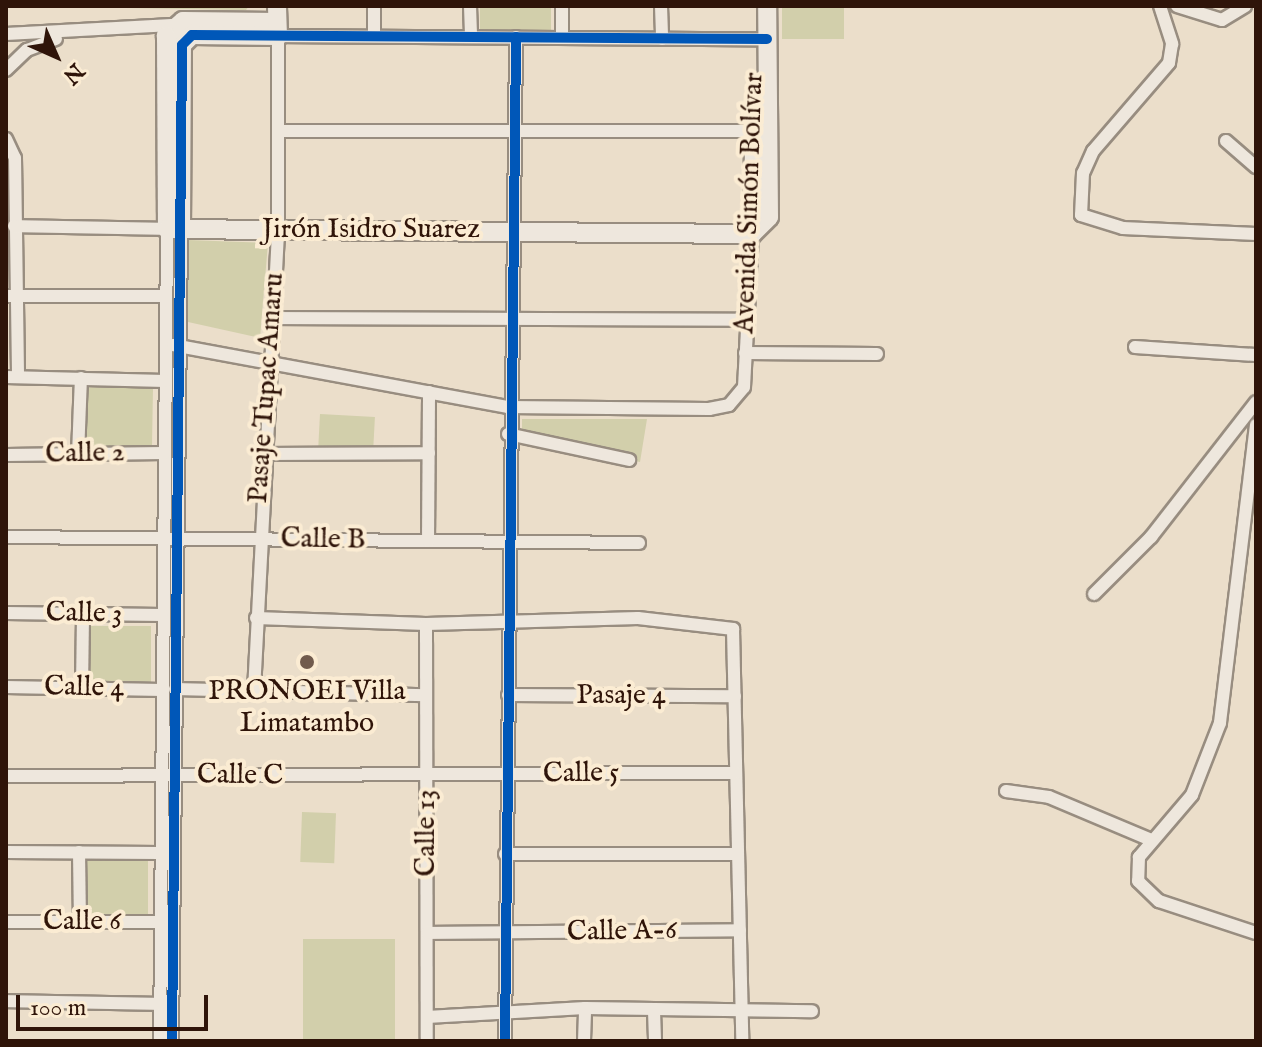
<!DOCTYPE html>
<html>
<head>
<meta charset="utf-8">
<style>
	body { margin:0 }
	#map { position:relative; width:1262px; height:1047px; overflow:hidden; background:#ebdeca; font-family:"IM FELL English",serif }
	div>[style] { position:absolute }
	.green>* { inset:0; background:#d2cfab; transform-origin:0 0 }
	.roads { filter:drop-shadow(2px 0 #988d80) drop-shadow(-2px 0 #988d80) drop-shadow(0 2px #988d80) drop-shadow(0 -2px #988d80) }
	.street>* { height:12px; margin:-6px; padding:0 6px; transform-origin:6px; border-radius:6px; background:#eee7dd }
	.secondary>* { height:18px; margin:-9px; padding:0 9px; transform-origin:9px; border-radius:9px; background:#eee7dd }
	.cycleway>* { height:10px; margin:-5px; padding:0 5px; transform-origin:5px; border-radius:5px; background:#0057b8 }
	.dots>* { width:22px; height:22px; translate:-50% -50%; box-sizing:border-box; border:4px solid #fbecd3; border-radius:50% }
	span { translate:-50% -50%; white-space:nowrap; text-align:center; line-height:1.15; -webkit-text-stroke:8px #fbecd3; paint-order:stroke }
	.street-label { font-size:28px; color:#2f1409 }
	.poi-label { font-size:28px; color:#2f1409 }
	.frame { position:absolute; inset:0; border:8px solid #2f1409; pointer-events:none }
	.north { position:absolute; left:16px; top:16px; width:80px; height:80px; -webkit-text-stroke:6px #fbecd3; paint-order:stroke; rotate:135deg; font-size:22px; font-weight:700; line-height:32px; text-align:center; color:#2f1409 }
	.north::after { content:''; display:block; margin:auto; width:28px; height:36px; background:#2f1409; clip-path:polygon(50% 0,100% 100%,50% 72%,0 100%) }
	.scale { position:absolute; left:16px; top:995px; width:192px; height:36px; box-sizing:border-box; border:4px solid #2f1409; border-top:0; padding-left:10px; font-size:24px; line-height:28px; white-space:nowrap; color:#2f1409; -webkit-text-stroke:6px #fbecd3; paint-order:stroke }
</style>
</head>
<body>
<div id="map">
	<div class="green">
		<div style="clip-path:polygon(6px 6px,249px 6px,246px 10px)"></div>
		<div style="left:480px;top:6px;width:71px;height:26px"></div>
		<div style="left:782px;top:6px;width:62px;height:33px"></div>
		<div style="clip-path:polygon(188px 240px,268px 243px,260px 338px,188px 322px)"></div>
		<div style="left:84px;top:387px;width:69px;height:60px;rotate:1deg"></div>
		<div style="left:320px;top:414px;width:55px;height:32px;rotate:3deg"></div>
		<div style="clip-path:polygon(522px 419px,647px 419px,640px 462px,522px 437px)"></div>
		<div style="left:85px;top:626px;width:66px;height:59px"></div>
		<div style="left:302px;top:812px;width:34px;height:50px;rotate:2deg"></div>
		<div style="left:86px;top:859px;width:62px;height:57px"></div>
		<div style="left:303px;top:939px;width:92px;height:102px"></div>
	</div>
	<div class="roads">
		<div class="street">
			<div style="left:374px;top:6px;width:29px;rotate:90deg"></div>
			<div style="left:470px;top:6px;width:30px;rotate:88deg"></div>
			<div style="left:661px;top:6px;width:33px;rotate:88deg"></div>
			<div style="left:1160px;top:6px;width:40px;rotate:72deg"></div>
			<div style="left:1172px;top:44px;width:19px;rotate:99deg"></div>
			<div style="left:1169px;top:63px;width:116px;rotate:130.8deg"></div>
			<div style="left:1093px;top:151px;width:24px;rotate:114deg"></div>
			<div style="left:1083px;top:173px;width:42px;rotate:92.7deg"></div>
			<div style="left:1081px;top:215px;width:44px;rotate:17.2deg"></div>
			<div style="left:1123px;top:228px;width:133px;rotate:2.6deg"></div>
			<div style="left:1177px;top:6px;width:47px;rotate:17.3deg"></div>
			<div style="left:1222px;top:20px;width:27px;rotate:-31deg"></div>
			<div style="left:6px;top:34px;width:166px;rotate:-3.1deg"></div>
			<div style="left:562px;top:37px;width:31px;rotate:-90deg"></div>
			<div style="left:6px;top:70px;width:29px;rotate:-44deg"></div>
			<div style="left:27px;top:50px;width:31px;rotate:-21deg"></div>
			<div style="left:278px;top:131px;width:483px"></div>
			<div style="left:6px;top:139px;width:21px;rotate:65deg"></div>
			<div style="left:15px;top:158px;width:219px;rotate:89.2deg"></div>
			<div style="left:1226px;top:141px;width:40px;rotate:41deg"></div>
			<div style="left:14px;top:226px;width:153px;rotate:1.1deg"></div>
			<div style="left:167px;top:229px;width:812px;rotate:90.49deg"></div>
			<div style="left:6px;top:296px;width:160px"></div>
			<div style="left:272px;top:318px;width:474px;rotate:0.2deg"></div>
			<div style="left:173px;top:345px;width:341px;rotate:10.5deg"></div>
			<div style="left:508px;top:407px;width:201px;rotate:0.6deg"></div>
			<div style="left:709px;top:409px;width:20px;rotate:-11deg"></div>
			<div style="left:729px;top:405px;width:23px;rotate:-50deg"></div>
			<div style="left:744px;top:387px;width:153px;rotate:-87deg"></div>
			<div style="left:1135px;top:347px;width:121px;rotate:3.8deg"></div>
			<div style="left:745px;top:353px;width:132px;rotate:0.4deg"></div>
			<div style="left:6px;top:377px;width:159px;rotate:1.4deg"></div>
			<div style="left:1256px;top:425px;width:300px;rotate:96.9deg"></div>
			<div style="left:1220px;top:723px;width:77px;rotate:111.3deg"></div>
			<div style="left:1192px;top:795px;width:82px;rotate:130.5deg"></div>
			<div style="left:1139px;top:857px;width:24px;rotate:92deg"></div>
			<div style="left:1138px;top:881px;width:29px;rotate:44deg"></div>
			<div style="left:1159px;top:901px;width:102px;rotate:18.3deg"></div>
			<div style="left:508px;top:434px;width:124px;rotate:12.1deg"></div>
			<div style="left:262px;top:454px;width:167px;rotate:-0.3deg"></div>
			<div style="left:6px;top:455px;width:158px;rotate:-0.7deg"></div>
			<div style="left:78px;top:455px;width:77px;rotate:-87.8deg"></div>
			<div style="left:6px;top:537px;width:633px;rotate:0.54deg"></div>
			<div style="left:428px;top:541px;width:149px;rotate:-89.6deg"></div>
			<div style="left:1094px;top:594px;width:81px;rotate:-45deg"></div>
			<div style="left:1151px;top:537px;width:171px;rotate:-52.1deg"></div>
			<div style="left:6px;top:613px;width:156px;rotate:0.7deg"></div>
			<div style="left:256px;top:618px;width:170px;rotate:2deg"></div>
			<div style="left:426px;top:624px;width:212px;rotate:-1.6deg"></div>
			<div style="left:638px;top:618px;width:96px;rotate:6.6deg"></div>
			<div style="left:733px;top:629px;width:412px;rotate:88.7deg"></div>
			<div style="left:426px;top:624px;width:417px;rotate:89.9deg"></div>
			<div style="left:6px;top:687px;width:156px;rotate:1.1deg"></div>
			<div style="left:82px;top:688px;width:75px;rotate:-89.2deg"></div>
			<div style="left:175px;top:689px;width:251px;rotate:1.4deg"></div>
			<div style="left:254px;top:691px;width:463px;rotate:-87deg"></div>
			<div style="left:278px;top:229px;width:193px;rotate:-90deg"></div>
			<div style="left:278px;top:36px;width:489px;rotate:0.4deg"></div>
			<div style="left:508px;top:695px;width:227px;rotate:0.3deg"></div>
			<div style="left:6px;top:776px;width:730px;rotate:-0.24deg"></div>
			<div style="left:1006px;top:791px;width:43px;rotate:7.9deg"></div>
			<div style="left:1049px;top:797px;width:108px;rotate:22.8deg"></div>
			<div style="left:6px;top:852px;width:153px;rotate:0.4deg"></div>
			<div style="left:79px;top:852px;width:70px;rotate:89.2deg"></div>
			<div style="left:505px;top:854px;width:233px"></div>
			<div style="left:6px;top:922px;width:153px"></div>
			<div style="left:427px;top:933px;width:313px;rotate:-0.5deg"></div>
			<div style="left:6px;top:1001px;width:153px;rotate:1.1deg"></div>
			<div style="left:654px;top:1011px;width:30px;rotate:88deg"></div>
			<div style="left:427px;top:1017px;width:158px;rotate:-3.3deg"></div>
			<div style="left:585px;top:1008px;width:227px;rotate:0.8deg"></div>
			<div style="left:172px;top:1041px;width:812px;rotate:-89.36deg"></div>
			<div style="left:505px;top:1041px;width:1004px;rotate:-89.37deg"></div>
			<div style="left:584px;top:1041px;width:33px;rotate:-88deg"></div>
		</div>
		<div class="secondary">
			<div style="left:277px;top:22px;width:94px;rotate:-179.4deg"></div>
			<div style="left:183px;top:21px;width:23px;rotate:139deg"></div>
			<div style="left:166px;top:36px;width:193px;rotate:89.7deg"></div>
			<div style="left:167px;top:229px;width:585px;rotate:0.49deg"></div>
			<div style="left:752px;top:234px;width:24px;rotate:-45deg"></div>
			<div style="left:769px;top:217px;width:211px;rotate:-90.5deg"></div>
			<div style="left:181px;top:229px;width:184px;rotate:-89.7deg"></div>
			<div style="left:182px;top:45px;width:14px;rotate:-45deg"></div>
			<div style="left:192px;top:35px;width:86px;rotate:0.7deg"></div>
			<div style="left:278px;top:36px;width:30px;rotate:-92deg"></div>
			<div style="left:752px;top:234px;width:125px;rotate:-88.6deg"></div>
		</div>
	</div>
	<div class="cycleway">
		<div style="left:172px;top:1041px;width:996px;rotate:-89.42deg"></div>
		<div style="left:182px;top:45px;width:14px;rotate:-45deg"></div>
		<div style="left:192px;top:35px;width:575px;rotate:0.4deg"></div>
		<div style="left:505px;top:1041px;width:1004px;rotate:-89.37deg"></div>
	</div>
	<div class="dots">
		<div style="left:307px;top:662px;background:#715b4d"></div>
	</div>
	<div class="street-label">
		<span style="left:750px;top:203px;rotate:-88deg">Avenida Simón Bolívar</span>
		<span style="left:371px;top:230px">Jirón Isidro Suarez</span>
		<span style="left:267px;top:388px;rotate:-86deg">Pasaje Tupac Amaru</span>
		<span style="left:85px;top:454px;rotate:-1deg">Calle 2</span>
		<span style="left:323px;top:540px;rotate:1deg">Calle B</span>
		<span style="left:84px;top:614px;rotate:1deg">Calle 3</span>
		<span style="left:84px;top:688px;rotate:1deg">Calle 4</span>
		<span style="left:621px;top:696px">Pasaje 4</span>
		<span style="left:581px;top:774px;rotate:-1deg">Calle 5</span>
		<span style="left:240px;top:776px;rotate:1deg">Calle C</span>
		<span style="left:427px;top:833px;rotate:-90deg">Calle 13</span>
		<span style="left:82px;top:922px">Calle 6</span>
		<span style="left:622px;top:932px;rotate:-1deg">Calle A-6</span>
	</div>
	<div class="poi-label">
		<span style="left:307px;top:708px">PRONOEI Villa<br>Limatambo</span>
	</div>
	<div class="frame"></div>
	<div class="north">N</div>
	<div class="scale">100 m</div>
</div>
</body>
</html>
